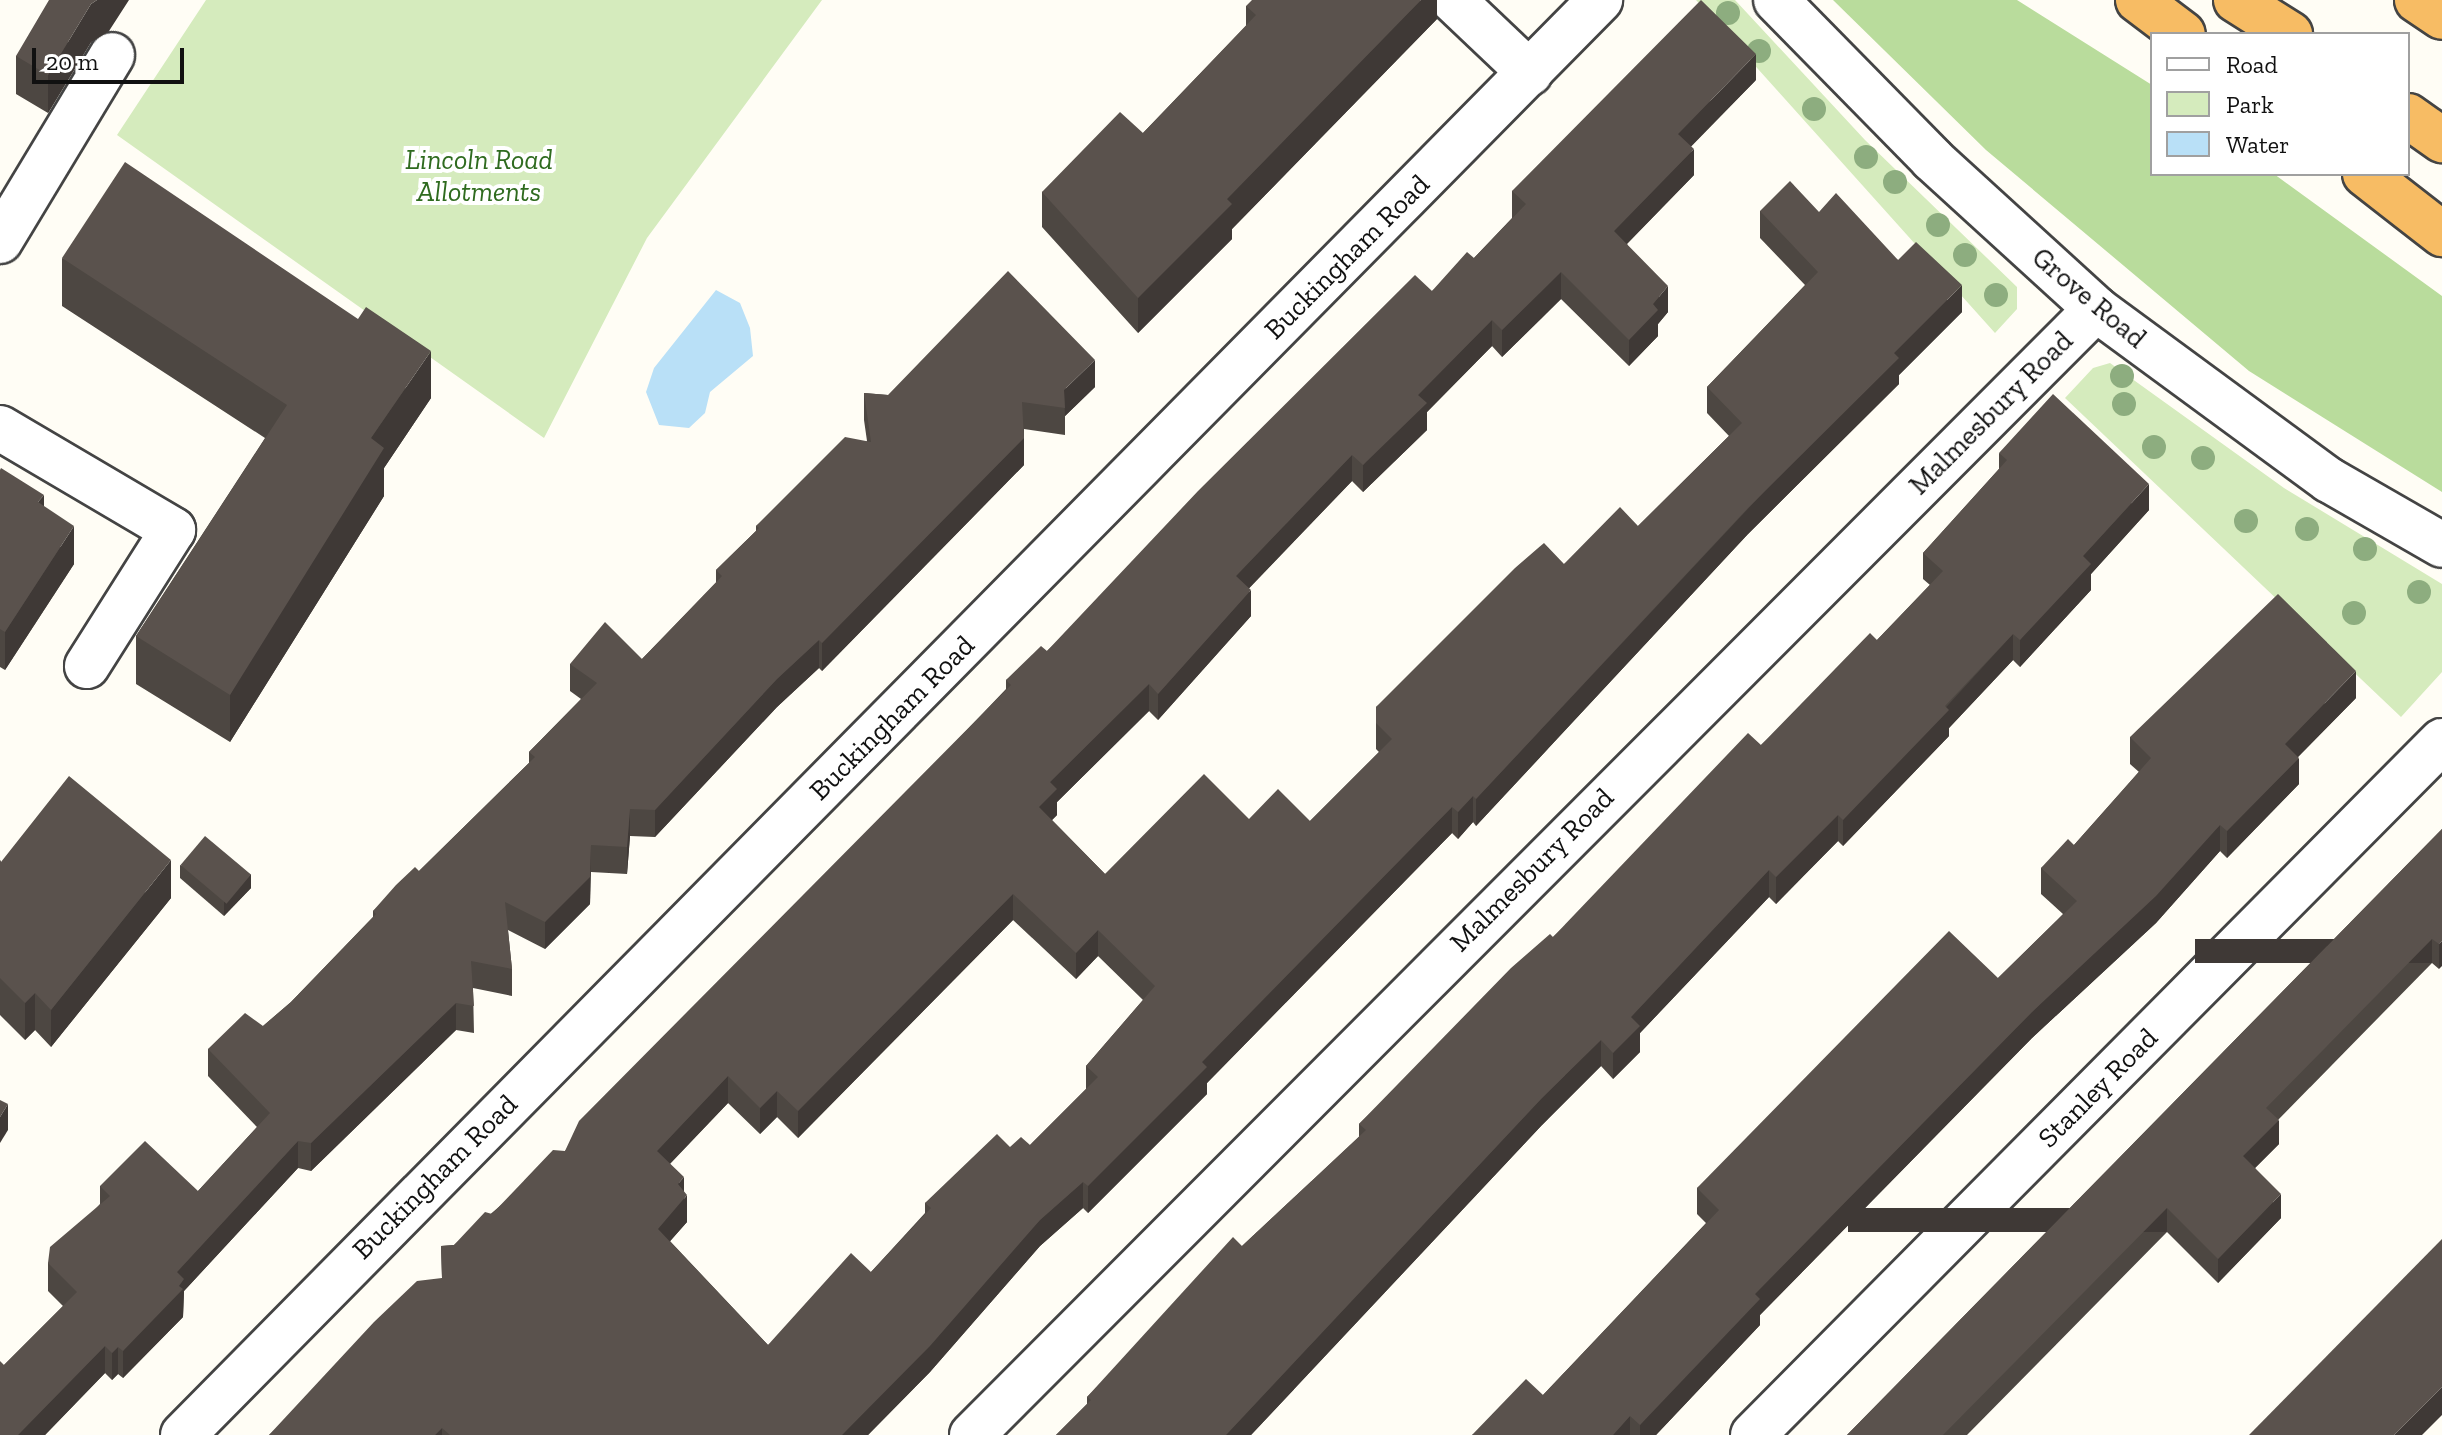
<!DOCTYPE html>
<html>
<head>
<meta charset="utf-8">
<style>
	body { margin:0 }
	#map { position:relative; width:2442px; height:1435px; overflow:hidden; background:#fffdf5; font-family:"Zilla Slab",serif }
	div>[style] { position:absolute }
	.green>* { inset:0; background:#d5ebbd }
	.forest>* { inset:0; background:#b9dc9c }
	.water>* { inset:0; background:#b9e0f7 }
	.roads { filter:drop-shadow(2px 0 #444) drop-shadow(-2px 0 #444) drop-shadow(0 2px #444) drop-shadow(0 -2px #444) }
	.minor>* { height:44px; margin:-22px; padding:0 22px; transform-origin:22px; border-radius:22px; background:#fff }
	.trunk>* { height:44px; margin:-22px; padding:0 22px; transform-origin:22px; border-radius:22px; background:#f7bc64 }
	.trees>* { width:24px; height:24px; margin:-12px; border-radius:50%; background:#8dad7f }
	.wall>* { inset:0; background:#4d4742 }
	.shaded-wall>* { inset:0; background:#3f3936; transform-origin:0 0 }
	.building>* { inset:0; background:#5a524d; transform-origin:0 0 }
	span { translate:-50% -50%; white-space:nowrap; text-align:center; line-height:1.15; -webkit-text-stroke:8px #fff; paint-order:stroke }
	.park-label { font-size:28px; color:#2f6b1f; font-style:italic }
	.street-label { font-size:28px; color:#111 }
	.legend { position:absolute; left:2150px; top:32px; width:260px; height:144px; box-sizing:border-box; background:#fff; border:2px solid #a0a0a0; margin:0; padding:10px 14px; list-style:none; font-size:24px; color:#111 }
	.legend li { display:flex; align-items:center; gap:16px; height:40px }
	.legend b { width:40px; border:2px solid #a0a0a0 }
	.scale { position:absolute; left:32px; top:48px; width:152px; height:36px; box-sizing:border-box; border:4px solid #111; border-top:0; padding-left:10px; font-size:24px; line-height:28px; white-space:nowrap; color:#111; -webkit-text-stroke:6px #fff; paint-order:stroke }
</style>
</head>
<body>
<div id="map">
	<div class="green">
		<div style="clip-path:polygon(206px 0,822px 0,647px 238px,544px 438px,117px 135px)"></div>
		<div style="clip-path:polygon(1696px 0,1735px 0,1865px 140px,2017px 287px,2017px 309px,1995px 333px)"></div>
		<div style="clip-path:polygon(2110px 363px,2284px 488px,2442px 584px,2442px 672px,2401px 717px,2065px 398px,2093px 368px)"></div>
	</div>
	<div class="forest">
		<div style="clip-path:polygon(1833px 0,2017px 0,2152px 85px,2152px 174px,2274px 174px,2442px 296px,2442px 492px,2249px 371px,1986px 150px)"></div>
	</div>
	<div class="water">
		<div style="clip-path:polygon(716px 290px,740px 303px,750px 328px,753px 356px,710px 392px,705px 413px,689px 428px,659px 425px,646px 392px,654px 368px)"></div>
	</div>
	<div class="roads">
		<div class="minor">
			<div style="left:1453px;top:0;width:106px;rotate:43.5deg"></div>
			<div style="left:1776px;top:0;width:223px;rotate:45.5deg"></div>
			<div style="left:1932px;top:159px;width:222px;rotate:42.4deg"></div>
			<div style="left:2096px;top:309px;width:289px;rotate:36.3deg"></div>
			<div style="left:2329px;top:480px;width:130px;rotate:29.9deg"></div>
			<div style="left:0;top:241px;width:217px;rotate:-58.9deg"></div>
			<div style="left:0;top:428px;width:201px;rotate:30.5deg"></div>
			<div style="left:173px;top:530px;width:161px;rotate:122.3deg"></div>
			<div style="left:183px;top:1435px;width:2017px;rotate:-45.36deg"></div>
			<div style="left:972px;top:1435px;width:1591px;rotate:-45.05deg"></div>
			<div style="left:1753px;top:1435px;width:978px;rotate:-45.21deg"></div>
		</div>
		<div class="trunk">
			<div style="left:2138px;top:0;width:56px;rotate:37.1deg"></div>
			<div style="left:2236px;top:0;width:64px;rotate:32.2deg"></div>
			<div style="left:2417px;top:0;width:30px;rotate:34deg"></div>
			<div style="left:2408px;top:116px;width:42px;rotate:35.2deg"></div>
			<div style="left:2365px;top:174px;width:98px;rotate:37.9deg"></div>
		</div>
	</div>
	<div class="trees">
		<div style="left:1728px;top:13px"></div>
		<div style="left:1759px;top:51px"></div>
		<div style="left:1814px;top:109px"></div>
		<div style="left:1866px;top:157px"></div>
		<div style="left:1895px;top:182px"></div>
		<div style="left:1938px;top:225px"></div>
		<div style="left:1965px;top:255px"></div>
		<div style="left:1996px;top:295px"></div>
		<div style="left:2122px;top:376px"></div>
		<div style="left:2124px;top:404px"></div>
		<div style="left:2154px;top:447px"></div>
		<div style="left:2203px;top:458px"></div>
		<div style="left:2246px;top:521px"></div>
		<div style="left:2307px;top:529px"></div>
		<div style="left:2365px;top:549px"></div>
		<div style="left:2419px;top:592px"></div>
		<div style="left:2354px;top:613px"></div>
	</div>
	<div class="wall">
		<div style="clip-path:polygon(1437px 0,1437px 19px,1232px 229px,1232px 239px,1138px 333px,1042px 227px,1042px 192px,1143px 133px,1246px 26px,1246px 6px)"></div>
		<div style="clip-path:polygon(109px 31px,91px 42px,48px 113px,16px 94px,16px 56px)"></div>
		<div style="clip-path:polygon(evenodd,1756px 80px,1691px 146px,1694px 175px,1627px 244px,1668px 312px,1658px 324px,1658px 336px,1629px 366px,1561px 299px,1502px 357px,1492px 346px,1427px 412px,1427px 430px,1363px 492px,1352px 481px,1249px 588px,1251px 616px,1158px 720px,1149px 711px,1057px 802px,1057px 815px,1052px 820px,1105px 874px,1249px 819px,1310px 821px,1379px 752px,1376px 749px,1376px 707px,1564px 564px,1638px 526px,1729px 436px,1707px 413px,1707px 387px,1805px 285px,1760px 238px,1760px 211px,1819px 212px,1898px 260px,1962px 312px,1899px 375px,1899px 384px,1748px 534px,1476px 826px,1473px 822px,1458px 839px,1452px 833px,1207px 1083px,1207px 1094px,1088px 1213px,1083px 1208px,1040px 1246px,930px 1372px,868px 1435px,269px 1435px,442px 1278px,441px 1246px,454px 1245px,565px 1151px,1006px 689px,1006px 680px,1047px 651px,1432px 291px,1474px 258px,1512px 218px,1512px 191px,1756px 80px,1013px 920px,1076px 979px,1098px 956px,1143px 1000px,1086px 1066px,1086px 1089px,1030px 1145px,1010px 1147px,925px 1203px,925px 1213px,871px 1272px,768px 1345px,670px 1241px,687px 1222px,684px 1192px,670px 1164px,728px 1103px,760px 1134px,777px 1117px,798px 1138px,1013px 920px)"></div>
		<div style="clip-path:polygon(62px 258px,431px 398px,384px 468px,384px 496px,230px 742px,136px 684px,136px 636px,265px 438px,62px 306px)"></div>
		<div style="clip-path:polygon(1095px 387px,1065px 416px,1065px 435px,1024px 429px,1024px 465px,822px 671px,819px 668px,777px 707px,655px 837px,630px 836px,627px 874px,591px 872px,590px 904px,545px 949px,508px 930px,512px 969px,512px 996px,473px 988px,474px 1033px,456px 1030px,311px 1171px,298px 1168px,184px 1291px,183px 1317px,123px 1378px,118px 1374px,112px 1380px,105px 1373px,45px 1435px,0 1435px,4px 1365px,63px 1306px,48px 1291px,48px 1263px,100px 1204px,100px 1186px,198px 1191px,257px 1127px,208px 1076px,208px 1049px,263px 1026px,291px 1002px,373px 917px,373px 911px,419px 871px,529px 763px,529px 752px,581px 699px,570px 691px,570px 664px,642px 659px,716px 583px,716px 570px,756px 531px,756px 526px,867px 441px,864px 420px,864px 393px,888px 395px)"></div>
		<div style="clip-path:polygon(1999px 453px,2149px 510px,2091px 574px,2091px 590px,2020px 667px,2013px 660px,1949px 728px,1949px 736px,1843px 846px,1838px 841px,1776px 904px,1769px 897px,1640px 1033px,1640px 1052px,1613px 1079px,1601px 1066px,1542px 1125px,1251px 1435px,1056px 1435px,1087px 1404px,1087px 1397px,1242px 1246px,1359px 1137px,1359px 1124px,1553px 937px,1761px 745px,1877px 640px,1930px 585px,1923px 579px,1923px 553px,1999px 469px)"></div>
		<div style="clip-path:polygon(0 470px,74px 564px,5px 670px,0 667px)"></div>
		<div style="clip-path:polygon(2356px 698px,2298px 757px,2299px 784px,2227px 858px,2220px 851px,2156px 923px,2032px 1038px,1760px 1315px,1760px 1325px,1656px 1435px,1472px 1435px,1543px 1395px,1706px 1223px,1697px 1214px,1697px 1188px,1998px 978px,2063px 914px,2041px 894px,2041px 868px,2074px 845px,2139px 772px,2130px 764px,2130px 737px)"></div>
		<div style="clip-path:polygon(2442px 829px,2439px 969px,2432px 963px,2278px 1120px,2279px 1144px,2255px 1168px,2281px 1218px,2218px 1283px,2167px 1232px,1967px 1435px,1847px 1435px)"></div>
		<div style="clip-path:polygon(0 860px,1px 862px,171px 898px,51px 1047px,35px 1030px,25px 1040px,0 1015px)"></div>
		<div style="clip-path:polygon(180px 865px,251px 888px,224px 916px,180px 878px)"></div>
	</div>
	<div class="shaded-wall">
		<div style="clip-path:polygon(97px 0,129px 0,109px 31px,91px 42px,48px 113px,48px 75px,91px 4px)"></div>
		<div style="clip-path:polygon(1421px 0,1437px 0,1437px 19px,1232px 229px,1232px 239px,1138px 333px,1138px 298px,1227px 199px)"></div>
		<div style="clip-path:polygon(1756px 54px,1756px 80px,1678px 160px,1678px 134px)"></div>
		<div style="clip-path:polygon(1694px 149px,1694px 175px,1614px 257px,1614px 231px)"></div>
		<div style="clip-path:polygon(1561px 272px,1561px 299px,1502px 357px,1502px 330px)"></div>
		<div style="clip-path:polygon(1962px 285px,1962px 312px,1899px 375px,1899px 384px,1748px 534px,1476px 826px,1476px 799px,1894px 353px)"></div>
		<div style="clip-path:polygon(1668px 286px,1668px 312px,1658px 324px,1658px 336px,1629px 366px,1629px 340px,1653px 304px)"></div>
		<div style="clip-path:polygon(1492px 320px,1492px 346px,1427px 412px,1427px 430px,1363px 492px,1363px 465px,1418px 395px)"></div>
		<div style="clip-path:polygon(431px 351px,431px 398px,384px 468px,384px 496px,230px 742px,230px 695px,371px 438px)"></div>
		<div style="clip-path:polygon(1095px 360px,1095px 387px,1065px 416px,1064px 390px)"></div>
		<div style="clip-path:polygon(1024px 438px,1024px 465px,822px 671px,822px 643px)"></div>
		<div style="clip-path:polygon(1352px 455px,1352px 481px,1236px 602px,1236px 576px)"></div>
		<div style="clip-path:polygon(2149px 484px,2149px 510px,2091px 574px,2091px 590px,2020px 667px,2020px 640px,2083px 556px)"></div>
		<div style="clip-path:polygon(44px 495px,44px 533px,38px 502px)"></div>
		<div style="clip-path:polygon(74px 526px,74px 564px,5px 670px,5px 632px)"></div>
		<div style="clip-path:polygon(1251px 590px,1251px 616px,1158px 720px,1158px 694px)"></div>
		<div style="clip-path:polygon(2013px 634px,2013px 660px,1949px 728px,1949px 736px,1843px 846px,1843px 820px)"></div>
		<div style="clip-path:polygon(819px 640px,819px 668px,777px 707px,655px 837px,655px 810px,777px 679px)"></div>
		<div style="clip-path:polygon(2356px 671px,2356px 698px,2285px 770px,2285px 744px)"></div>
		<div style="clip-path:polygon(1149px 684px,1149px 711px,1057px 802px,1057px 815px,1039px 833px,1039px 807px,1050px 782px)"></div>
		<div style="clip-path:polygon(2299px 758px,2299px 784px,2227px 858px,2227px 831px)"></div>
		<div style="clip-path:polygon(1473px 796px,1473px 822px,1458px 839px,1458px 812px)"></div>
		<div style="clip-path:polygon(1452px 807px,1452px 833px,1207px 1083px,1207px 1094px,1088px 1213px,1088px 1186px,1202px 1062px)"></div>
		<div style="clip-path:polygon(630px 809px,630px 836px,627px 874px,627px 847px)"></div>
		<div style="clip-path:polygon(1838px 815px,1838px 841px,1776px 904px,1776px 877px)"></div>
		<div style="clip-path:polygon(2220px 825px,2220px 851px,2156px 923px,2032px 1038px,1760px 1315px,1760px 1325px,1656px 1435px,1640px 1435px,1640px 1425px,1755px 1294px,2032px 1012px)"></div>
		<div style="clip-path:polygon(591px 845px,590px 904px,545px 949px,545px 922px)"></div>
		<div style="clip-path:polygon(171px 860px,171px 898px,51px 1047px,51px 1010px)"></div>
		<div style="clip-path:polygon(1769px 870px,1769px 897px,1640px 1033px,1640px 1052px,1613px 1079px,1613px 1053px,1631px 1017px)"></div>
		<div style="clip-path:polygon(251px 874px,251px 888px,224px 916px,224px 902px)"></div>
		<div style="clip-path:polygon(1013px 894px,1013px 920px,798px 1138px,798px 1111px)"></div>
		<div style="clip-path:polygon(1098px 930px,1098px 956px,1076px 979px,1076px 953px)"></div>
		<div style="left:2432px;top:939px;width:24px;height:237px;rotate:90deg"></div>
		<div style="clip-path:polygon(2442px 941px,2442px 966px,2439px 969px,2439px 944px)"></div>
		<div style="clip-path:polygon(35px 993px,35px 1030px,25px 1040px,25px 1003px)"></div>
		<div style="clip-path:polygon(456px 1003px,456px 1030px,311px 1171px,311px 1143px)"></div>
		<div style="clip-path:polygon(1601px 1040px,1601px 1066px,1542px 1125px,1251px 1435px,1226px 1435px,1542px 1098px)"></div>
		<div style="clip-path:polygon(728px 1076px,728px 1103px,657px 1177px,657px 1151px)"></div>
		<div style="clip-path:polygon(777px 1091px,777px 1117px,760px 1134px,760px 1108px)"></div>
		<div style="clip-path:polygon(8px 1104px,8px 1130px,0 1143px,0 1117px)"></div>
		<div style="clip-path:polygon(2279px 1120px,2279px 1144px,2243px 1180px,2243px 1156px)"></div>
		<div style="clip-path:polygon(298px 1141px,298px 1168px,184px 1291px,183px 1317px,123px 1378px,123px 1351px,177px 1272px)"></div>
		<div style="clip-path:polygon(684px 1177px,684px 1199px,687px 1195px,687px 1222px,658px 1255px,658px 1229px,678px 1184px)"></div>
		<div style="clip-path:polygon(1083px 1182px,1083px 1208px,1040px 1246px,930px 1372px,868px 1435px,842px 1435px,1040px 1220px)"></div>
		<div style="clip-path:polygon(2281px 1194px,2281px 1218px,2218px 1283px,2218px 1259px)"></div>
		<div style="left:2167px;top:1208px;width:24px;height:319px;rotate:90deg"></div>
		<div style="clip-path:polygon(105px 1346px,105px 1373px,45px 1435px,18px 1435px)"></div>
		<div style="clip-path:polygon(118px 1347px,118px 1374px,112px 1380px,112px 1353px)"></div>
		<div style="clip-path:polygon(2442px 1387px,2442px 1415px,2422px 1435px,2394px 1435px)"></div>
		<div style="clip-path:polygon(1630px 1416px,1630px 1435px,1613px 1435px)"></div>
		<div style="clip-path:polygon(442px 1428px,442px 1435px,435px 1435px)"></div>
	</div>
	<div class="building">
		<div style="clip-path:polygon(49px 0,97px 0,91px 4px,48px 75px,16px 56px)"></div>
		<div style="clip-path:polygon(1252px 0,1421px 0,1227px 199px,1232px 204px,1138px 298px,1042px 192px,1120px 112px,1143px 133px,1256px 15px,1246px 6px)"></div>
		<div style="clip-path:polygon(evenodd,1701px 0,1756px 54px,1678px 134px,1694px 149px,1614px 231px,1668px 286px,1653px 304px,1658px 310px,1629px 340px,1561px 272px,1502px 330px,1492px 320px,1418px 395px,1427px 403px,1363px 465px,1352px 455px,1236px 576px,1251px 590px,1158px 694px,1149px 684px,1050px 782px,1057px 789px,1039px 807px,1105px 874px,1204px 774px,1249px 819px,1278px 789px,1310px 821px,1392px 739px,1376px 723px,1376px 707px,1515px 568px,1544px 543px,1564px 564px,1620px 507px,1638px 526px,1742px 423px,1707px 387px,1818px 272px,1760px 211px,1790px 181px,1819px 212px,1836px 193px,1898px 260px,1916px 242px,1962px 285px,1894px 353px,1899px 358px,1748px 508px,1476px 799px,1473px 796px,1458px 812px,1452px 807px,1202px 1062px,1207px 1067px,1088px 1186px,1083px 1182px,1040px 1220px,930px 1346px,842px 1435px,450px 1435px,442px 1428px,435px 1435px,269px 1435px,374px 1322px,417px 1281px,442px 1278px,441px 1246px,454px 1245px,485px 1212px,492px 1214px,553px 1150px,565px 1151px,579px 1121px,1011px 685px,1006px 680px,1041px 646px,1047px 651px,1198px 491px,1415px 275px,1432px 291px,1467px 252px,1474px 258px,1526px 204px,1512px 191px,1701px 0,1013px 894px,1076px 953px,1098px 930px,1155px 986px,1086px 1066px,1098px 1077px,1030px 1145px,1021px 1137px,1010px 1147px,997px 1134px,925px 1203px,931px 1208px,871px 1272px,851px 1253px,768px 1345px,658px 1229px,687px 1195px,678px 1184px,684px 1177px,657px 1151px,728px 1076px,760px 1108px,777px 1091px,798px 1111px,1013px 894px)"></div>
		<div style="clip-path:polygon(125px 162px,358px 319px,366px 307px,431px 351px,371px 438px,384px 448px,230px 695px,136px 636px,287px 405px,62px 258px)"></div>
		<div style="clip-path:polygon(1008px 271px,1095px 360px,1064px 390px,1065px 408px,1022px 402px,1024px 438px,822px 643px,819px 640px,777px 679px,655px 810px,630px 809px,627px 847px,591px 845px,590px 877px,545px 922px,505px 902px,512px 969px,471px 961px,474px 1006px,456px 1003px,311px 1143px,298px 1141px,177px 1272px,184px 1279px,179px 1286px,183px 1289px,123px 1351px,118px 1347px,112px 1353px,105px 1346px,18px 1435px,0 1435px,0 1361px,4px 1365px,77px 1292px,48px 1263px,50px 1247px,110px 1196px,100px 1186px,145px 1141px,198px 1191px,270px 1113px,208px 1049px,245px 1013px,263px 1026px,291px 1002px,376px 914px,373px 911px,396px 885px,415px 867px,419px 871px,535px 757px,529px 752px,597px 683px,570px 664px,605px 622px,642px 659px,722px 576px,716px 570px,759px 528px,756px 526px,845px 437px,871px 442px,864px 393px,888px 395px)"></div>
		<div style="clip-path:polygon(2053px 394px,2149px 484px,2083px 556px,2091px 564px,2020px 640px,2013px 634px,1945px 706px,1949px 710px,1843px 820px,1838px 815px,1776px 877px,1769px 870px,1631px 1017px,1640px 1026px,1613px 1053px,1601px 1040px,1542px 1098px,1226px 1435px,1056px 1435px,1091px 1400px,1087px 1397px,1233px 1237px,1242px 1246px,1366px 1130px,1359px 1124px,1511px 968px,1550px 934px,1553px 937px,1748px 733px,1761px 745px,1870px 633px,1877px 640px,1943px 571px,1923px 553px,2007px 460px,1999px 453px)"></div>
		<div style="clip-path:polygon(1px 468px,44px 495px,38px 502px,74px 526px,5px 632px,0 629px,0 470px)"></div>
		<div style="clip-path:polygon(2278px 594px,2356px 671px,2285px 744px,2299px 758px,2227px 831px,2220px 825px,2156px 896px,2032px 1012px,1755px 1294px,1760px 1299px,1640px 1425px,1630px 1416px,1613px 1435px,1472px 1435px,1526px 1379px,1543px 1395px,1719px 1210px,1697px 1188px,1949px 931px,1998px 978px,2077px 901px,2041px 868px,2068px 839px,2074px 845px,2151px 758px,2130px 737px)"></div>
		<div style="clip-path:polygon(69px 776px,171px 860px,51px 1010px,35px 993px,25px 1003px,0 978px,0 860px,1px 862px)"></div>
		<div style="clip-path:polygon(2442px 829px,2442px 941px,2439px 944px,2432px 939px,2266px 1108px,2279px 1120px,2243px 1156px,2281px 1194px,2218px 1259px,2167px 1208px,1943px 1435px,1847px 1435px)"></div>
		<div style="left:205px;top:836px;width:60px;height:38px;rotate:40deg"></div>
		<div style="clip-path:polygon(0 1100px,8px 1104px,0 1117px)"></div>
		<div style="clip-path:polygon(2442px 1239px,2442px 1387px,2394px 1435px,2249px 1435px)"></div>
	</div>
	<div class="park-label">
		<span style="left:479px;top:176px">Lincoln Road<br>Allotments</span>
	</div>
	<div class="street-label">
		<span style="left:1347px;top:257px;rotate:-45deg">Buckingham Road</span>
		<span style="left:2089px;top:298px;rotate:40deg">Grove Road</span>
		<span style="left:1991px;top:413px;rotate:-45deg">Malmesbury Road</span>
		<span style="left:892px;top:718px;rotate:-45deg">Buckingham Road</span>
		<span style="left:1532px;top:870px;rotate:-45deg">Malmesbury Road</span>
		<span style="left:2098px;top:1088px;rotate:-45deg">Stanley Road</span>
		<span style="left:435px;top:1177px;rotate:-45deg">Buckingham Road</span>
	</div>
	<ul class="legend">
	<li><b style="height:10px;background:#fff"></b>Road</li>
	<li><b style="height:22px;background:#d5ebbd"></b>Park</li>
	<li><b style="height:22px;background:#b9e0f7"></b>Water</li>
	</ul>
	<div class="scale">20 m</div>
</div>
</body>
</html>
